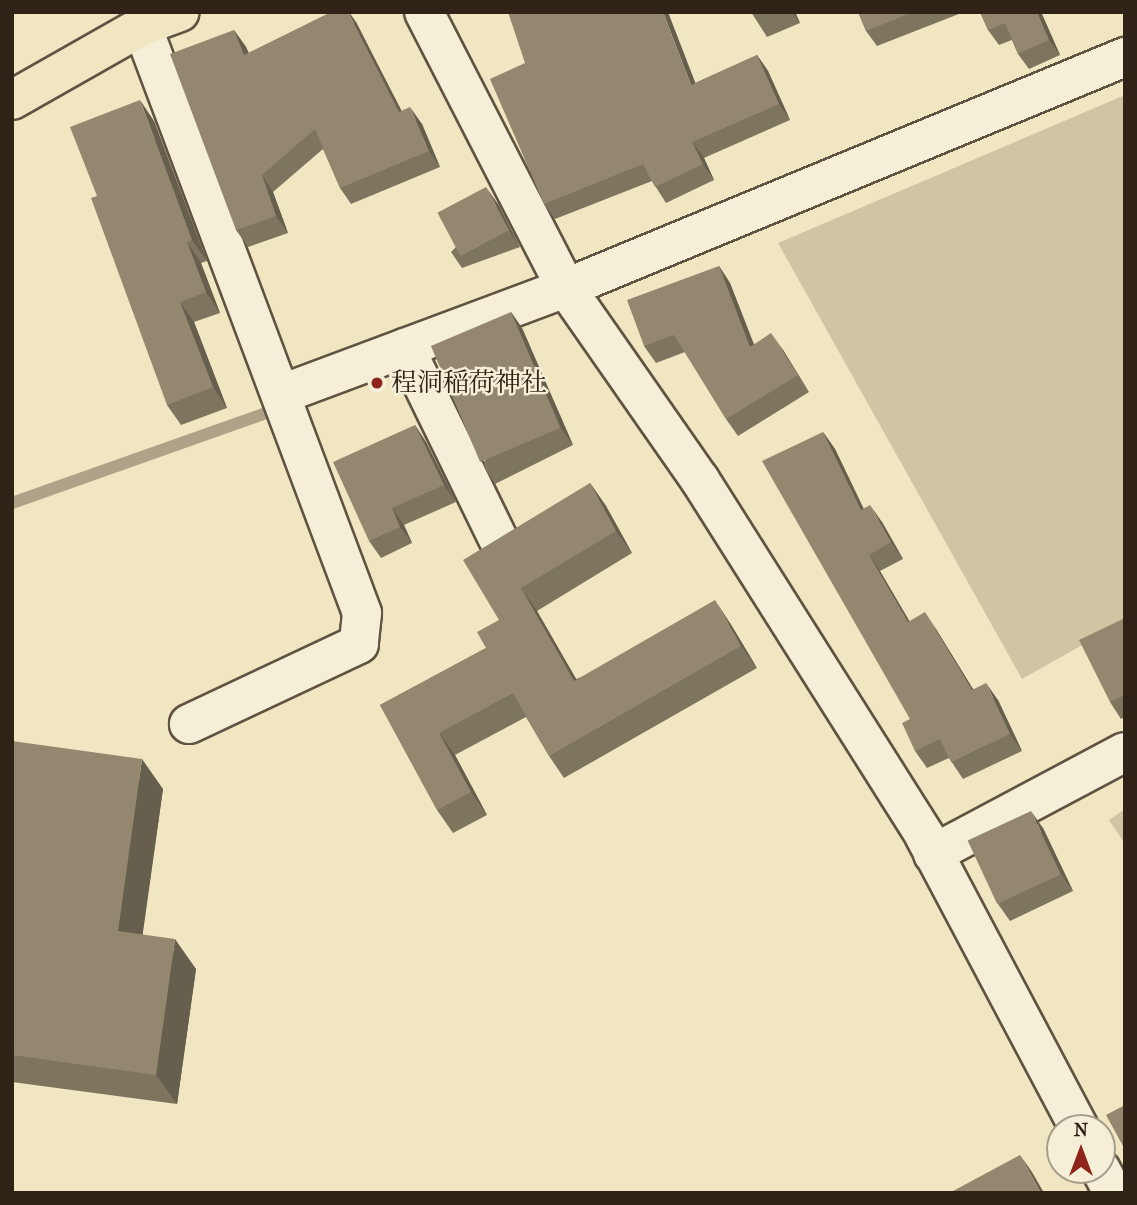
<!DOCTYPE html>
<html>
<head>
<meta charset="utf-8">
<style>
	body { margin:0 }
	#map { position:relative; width:1137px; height:1205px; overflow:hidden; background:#f0e6c2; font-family:"IM FELL French Canon","Noto Serif JP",serif }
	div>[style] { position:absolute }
	.green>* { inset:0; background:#cfc5a5 }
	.stream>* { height:12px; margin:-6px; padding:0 6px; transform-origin:6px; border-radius:6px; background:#aea388 }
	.roads { filter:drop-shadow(2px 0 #5f5341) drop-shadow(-2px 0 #5f5341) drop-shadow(0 2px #5f5341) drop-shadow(0 -2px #5f5341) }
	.minor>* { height:38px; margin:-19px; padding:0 19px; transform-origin:19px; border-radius:19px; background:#f5efd7 }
	.major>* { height:38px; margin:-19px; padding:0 19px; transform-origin:19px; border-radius:19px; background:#f0e6c2 }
	.wall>* { inset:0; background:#7e755f }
	.shaded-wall>* { inset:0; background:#675f4e }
	.building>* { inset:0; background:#93886f; transform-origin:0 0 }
	.dots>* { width:19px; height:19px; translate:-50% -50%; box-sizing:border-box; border:4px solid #f5efd7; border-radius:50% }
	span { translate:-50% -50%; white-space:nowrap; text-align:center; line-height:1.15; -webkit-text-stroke:5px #f5efd7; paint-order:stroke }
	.poi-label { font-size:26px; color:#2f2216 }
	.left { translate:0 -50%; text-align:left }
	.frame { position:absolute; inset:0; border:14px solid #2f2216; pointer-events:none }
	.north { position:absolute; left:1046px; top:1114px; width:70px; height:70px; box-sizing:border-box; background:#f5efd7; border:2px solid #a69d8a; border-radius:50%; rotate:0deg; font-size:19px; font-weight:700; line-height:28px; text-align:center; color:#2f2216 }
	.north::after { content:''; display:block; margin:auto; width:24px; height:32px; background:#8f2418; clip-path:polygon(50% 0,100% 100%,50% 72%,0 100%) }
</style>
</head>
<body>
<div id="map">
	<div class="green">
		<div style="clip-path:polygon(1125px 95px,1125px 621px,1022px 679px,778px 243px)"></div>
		<div style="clip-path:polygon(1125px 809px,1125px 844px,1109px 820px)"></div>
	</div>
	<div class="stream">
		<div style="left:12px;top:503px;width:267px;rotate:-19.5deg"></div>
	</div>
	<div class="roads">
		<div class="minor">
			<div style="left:424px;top:12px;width:310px;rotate:62.8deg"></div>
			<div style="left:566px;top:288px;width:234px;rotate:55.1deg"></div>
			<div style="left:700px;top:480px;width:420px;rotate:57.7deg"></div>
			<div style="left:924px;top:835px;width:331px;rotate:62.1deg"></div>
			<div style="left:142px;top:26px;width:627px;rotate:69.45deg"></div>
			<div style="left:362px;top:613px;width:31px;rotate:96deg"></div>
			<div style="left:359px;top:644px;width:188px;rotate:154.8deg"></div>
			<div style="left:405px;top:348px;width:212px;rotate:64deg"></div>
			<div style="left:282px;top:394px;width:303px;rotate:-20.5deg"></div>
			<div style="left:566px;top:288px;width:605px;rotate:-22.45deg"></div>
			<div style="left:933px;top:854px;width:217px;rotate:-28deg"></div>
			<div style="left:1101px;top:1170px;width:26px;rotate:62deg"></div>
		</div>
		<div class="major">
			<div style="left:12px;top:100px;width:150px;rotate:-29.6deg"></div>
			<div style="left:142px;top:26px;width:40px;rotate:-20.2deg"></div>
		</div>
	</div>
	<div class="wall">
		<div style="clip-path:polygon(751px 12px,795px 12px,800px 23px,767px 37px)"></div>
		<div style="clip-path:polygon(858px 12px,964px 12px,877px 46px,866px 31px)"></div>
		<div style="clip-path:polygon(980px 12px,1041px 12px,1060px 55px,1029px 69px,1018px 54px,1012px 40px,999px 45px,988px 30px)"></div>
		<div style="clip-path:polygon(356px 22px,401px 111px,422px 124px,440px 167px,351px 204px,340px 188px,323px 149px,273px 192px,288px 233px,248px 247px,236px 230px,234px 30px,246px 47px,249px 53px)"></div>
		<div style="clip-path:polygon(757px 55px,768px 71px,790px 120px,704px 158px,714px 180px,666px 203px,652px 181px,555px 219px,544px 204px,695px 83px)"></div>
		<div style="clip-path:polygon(154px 121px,207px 261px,201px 263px,220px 313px,194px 322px,227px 408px,181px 425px,167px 405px)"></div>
		<div style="clip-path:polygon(498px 204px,520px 247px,462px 268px,451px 252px)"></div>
		<div style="clip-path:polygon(719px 266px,730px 283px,754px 344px,783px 350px,809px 392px,738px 436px,726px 419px,685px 352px,656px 363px,644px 346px)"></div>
		<div style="clip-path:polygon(511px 312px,522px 328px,573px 445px,495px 484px,484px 467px)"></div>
		<div style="clip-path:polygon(415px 425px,426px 442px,456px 502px,404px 525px,412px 543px,381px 558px,369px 541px)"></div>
		<div style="clip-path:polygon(823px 432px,835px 449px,864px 509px,882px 522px,903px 559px,880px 571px,909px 621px,936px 629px,973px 689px,998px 700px,1022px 751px,963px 779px,949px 758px,927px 768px,915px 751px,910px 719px)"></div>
		<div style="clip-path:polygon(590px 483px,606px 506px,632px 553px,537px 611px,576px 679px,730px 623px,757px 668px,564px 778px,549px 756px,526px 717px,455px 755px,487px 815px,453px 833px,437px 810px,380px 705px,486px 648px,499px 620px)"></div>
		<div style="clip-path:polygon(1125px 618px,1125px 717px,1121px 719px,1110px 702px)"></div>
		<div style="clip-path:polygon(12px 741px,163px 789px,142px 935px,196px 969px,177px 1104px,12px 1082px)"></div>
		<div style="clip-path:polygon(1043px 828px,1073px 891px,1010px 921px,998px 904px)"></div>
	</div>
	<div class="shaded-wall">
		<div style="clip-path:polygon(348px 12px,349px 12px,356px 22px,411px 129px,399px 112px)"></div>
		<div style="clip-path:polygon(663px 12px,668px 12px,702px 100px,691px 85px)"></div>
		<div style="clip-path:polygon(792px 12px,795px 12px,800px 23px)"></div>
		<div style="clip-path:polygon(1037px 12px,1041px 12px,1060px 55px,1049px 40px)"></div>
		<div style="clip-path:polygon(234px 30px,246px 47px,256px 72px,244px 55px)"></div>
		<div style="clip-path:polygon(757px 55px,768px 71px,790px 120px,779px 104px)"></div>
		<div style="clip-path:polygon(140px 100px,154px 121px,207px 261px,192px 240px)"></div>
		<div style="clip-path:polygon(410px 107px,422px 124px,440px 167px,429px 151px)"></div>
		<div style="clip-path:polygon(692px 142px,704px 158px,714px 180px,703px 164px)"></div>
		<div style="clip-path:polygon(262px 175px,273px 192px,288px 233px,276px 216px)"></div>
		<div style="clip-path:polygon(486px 187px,498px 204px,520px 247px,509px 230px)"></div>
		<div style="clip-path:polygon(187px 242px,201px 263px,220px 313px,206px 292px)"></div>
		<div style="clip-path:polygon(719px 266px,730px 283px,761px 364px,750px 347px)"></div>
		<div style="clip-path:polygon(180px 302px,194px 322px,227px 408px,213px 387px)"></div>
		<div style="clip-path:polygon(511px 312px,522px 328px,573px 445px,561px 428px)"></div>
		<div style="clip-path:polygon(771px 333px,783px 350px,809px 392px,798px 375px)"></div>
		<div style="clip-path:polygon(415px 425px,426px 442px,456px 502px,444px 485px)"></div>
		<div style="clip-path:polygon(823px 432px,835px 449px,872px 527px,861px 510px)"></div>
		<div style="clip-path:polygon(590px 483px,606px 506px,632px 553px,616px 531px)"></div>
		<div style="clip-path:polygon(870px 505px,882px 522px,903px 559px,891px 542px)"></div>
		<div style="clip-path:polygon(392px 508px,404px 525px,412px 543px,400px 527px)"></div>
		<div style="clip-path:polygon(869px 555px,880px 571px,920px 639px,908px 622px)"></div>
		<div style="clip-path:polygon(521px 588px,537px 611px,590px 703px,574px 681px)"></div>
		<div style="clip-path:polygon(715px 600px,730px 623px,757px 668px,741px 646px)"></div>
		<div style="clip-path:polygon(925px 612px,936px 629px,984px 707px,972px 690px)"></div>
		<div style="clip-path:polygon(986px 683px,998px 700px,1022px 751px,1010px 734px)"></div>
		<div style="clip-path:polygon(439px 733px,455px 755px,487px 815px,471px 792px)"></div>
		<div style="clip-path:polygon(142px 759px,163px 789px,139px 961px,118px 931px)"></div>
		<div style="clip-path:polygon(1031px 811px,1043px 828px,1073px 891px,1061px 874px)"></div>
		<div style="clip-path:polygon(175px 939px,196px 969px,177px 1104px,156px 1075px)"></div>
		<div style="clip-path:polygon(1020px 1155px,1032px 1172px,1044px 1193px,1041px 1193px)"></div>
	</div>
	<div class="building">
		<div style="clip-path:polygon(331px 12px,348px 12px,399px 112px,410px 107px,429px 151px,340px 188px,315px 129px,262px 175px,276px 216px,236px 230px,170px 54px,234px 30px,244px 55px)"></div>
		<div style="clip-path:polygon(508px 12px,663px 12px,691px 85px,757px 55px,779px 104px,692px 142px,703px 164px,655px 187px,643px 164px,544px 204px,490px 79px,525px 63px)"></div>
		<div style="clip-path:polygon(858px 12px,913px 12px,866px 31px)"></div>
		<div style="clip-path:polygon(980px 12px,1037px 12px,1049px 40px,1018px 54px,1005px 23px,988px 30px)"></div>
		<div style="clip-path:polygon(140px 100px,192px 240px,187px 242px,206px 292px,180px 302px,213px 387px,167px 405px,91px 198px,97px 196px,70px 127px)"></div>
		<div style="left:486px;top:187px;width:49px;height:55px;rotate:62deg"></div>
		<div style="clip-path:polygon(719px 266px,750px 347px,771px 333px,798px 375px,726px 419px,674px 335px,644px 346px,627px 300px)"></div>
		<div style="left:511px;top:312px;width:126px;height:87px;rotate:67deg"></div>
		<div style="clip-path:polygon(415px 425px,444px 485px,392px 508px,400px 527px,369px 541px,333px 462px)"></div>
		<div style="clip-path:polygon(823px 432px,861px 510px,870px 505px,891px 542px,869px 555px,908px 622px,925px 612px,972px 690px,986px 683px,1010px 734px,951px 762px,940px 739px,915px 751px,902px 723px,910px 719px,762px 461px)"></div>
		<div style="clip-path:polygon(590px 483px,616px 531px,521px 588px,574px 681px,715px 600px,741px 646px,549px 756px,513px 693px,439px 733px,471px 792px,437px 810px,380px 705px,486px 648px,477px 632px,499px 620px,463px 560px)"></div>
		<div style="clip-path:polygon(1125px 618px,1125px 695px,1110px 702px,1079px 640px)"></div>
		<div style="clip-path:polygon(12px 741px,142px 759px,118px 931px,175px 939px,156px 1075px,12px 1055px)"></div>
		<div style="left:1031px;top:811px;width:70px;height:70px;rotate:65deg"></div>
		<div style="clip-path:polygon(1125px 1105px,1125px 1145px,1123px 1146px,1106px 1115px)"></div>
		<div style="clip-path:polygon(1020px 1155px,1041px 1193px,954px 1193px,953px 1191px)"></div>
	</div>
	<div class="dots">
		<div style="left:377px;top:383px;background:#8f2418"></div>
	</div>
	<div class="poi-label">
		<span class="left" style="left:391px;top:383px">程洞稲荷神社</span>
	</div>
	<div class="frame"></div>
	<div class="north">N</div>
</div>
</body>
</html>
